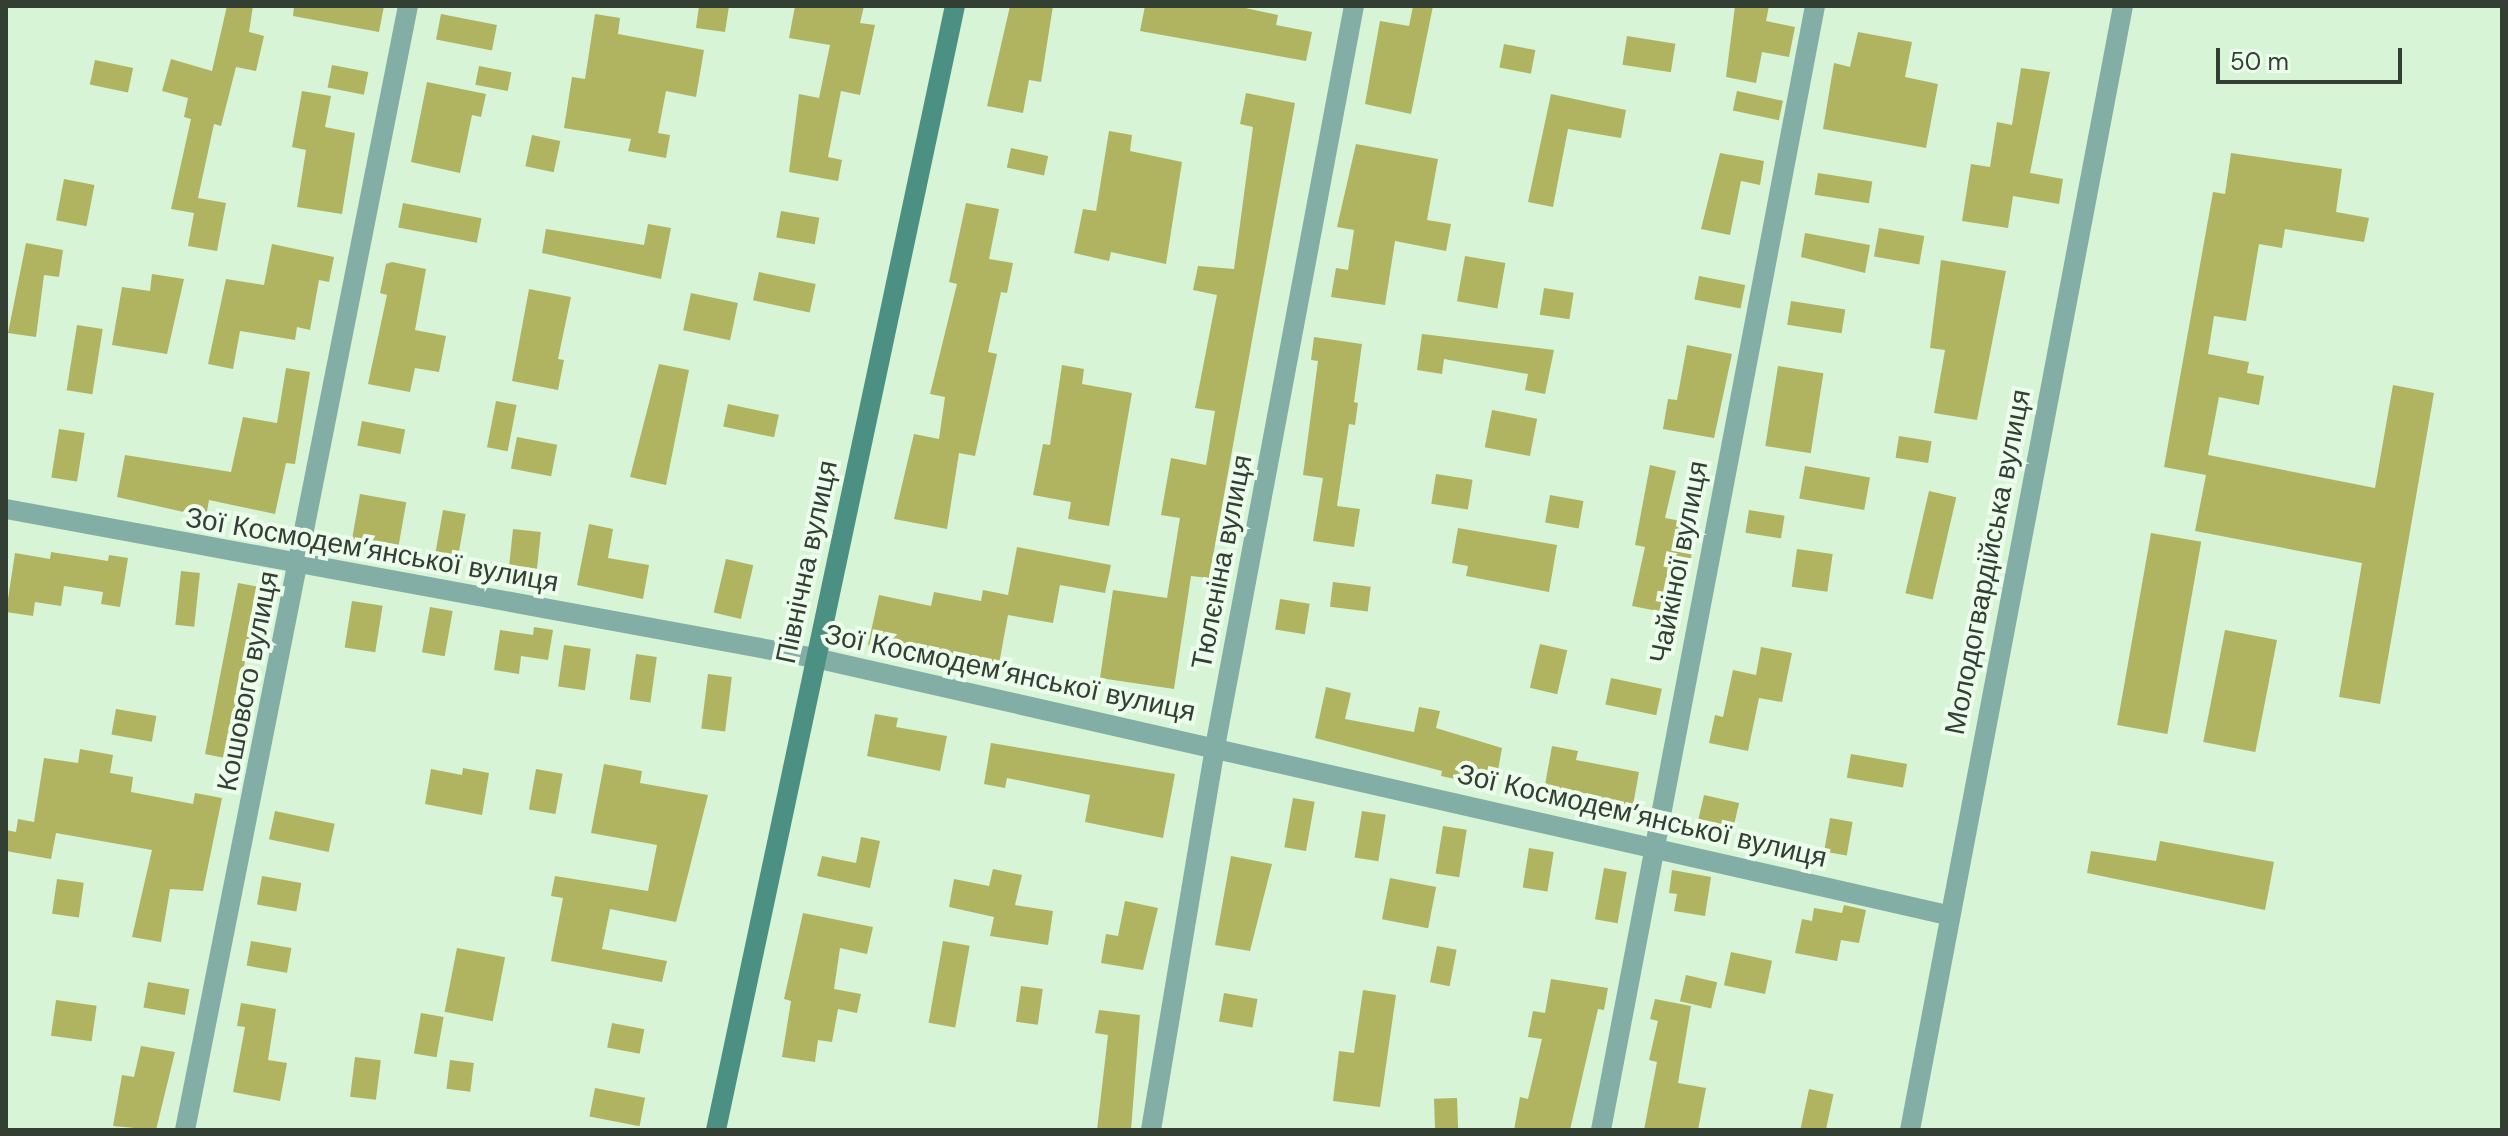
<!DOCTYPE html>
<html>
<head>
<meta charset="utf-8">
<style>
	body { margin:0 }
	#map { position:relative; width:2508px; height:1136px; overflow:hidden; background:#d7f4d7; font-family:"DM Sans",sans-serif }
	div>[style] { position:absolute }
	.building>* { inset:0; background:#b0b460; transform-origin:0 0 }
	.street>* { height:20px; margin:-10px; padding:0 10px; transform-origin:10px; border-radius:10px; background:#83aea5 }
	.secondary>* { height:20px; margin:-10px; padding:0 10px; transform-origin:10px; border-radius:10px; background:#4b9083 }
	span { translate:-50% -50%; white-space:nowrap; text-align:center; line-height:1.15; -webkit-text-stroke:8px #ecfdec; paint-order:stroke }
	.street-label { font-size:28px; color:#343f34 }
	.frame { position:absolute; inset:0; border:8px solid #343f34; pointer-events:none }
	.scale { position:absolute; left:2216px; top:48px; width:186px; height:36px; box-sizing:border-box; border:4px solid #343f34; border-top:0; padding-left:10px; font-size:24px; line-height:28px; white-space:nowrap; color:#343f34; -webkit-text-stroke:6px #ecfdec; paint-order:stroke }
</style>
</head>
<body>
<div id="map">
	<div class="building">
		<div style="clip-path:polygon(227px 6px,253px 6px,249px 32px,264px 36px,256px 71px,236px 67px,221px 126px,214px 124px,198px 198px,226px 203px,217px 251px,188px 246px,194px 213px,171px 209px,191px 119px,184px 117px,188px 98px,162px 91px,171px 59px,212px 71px)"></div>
		<div style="clip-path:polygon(294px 6px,384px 6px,379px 32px,293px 16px)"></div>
		<div style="clip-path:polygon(699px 6px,729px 6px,725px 32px,696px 28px)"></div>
		<div style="clip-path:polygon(795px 6px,864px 6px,860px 23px,875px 25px,860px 95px,841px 91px,828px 157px,842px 160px,838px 181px,789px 172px,799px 94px,819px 98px,830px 45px,789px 38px)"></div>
		<div style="clip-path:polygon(1010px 6px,1053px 6px,1041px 82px,1029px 80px,1023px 113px,987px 106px)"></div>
		<div style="clip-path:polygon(1145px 6px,1236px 6px,1278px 15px,1276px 25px,1312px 32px,1306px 61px,1140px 31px)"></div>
		<div style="clip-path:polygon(1413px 6px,1433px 6px,1411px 114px,1365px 104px,1380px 21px,1409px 26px)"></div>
		<div style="clip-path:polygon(1735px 6px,1769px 6px,1766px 21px,1795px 27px,1789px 57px,1762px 52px,1756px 83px,1726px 77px)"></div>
		<div style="left:441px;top:14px;width:57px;height:26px;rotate:11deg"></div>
		<div style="clip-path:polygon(595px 14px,620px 18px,618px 34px,704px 50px,696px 97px,666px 91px,658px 133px,670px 135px,666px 158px,628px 151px,631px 139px,564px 128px,572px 77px,585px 79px)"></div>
		<div style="clip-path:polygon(1858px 32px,1912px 42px,1905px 77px,1938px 84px,1926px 148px,1823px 129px,1834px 63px,1850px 67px)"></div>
		<div style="left:1627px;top:36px;width:49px;height:29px;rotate:9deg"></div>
		<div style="left:1504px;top:44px;width:32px;height:24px;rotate:11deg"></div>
		<div style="left:95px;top:60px;width:39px;height:25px;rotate:12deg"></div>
		<div style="left:332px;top:65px;width:37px;height:23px;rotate:11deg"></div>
		<div style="left:479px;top:66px;width:33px;height:19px;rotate:11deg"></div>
		<div style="clip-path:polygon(2021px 68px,2050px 72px,2030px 173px,2063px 179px,2059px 204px,2013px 196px,2008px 228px,1962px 221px,1971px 164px,1990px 167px,1997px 122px,2012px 125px)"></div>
		<div style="clip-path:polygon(427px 82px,486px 94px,481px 117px,472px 115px,460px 173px,411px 162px)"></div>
		<div style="clip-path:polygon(302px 91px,331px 96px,325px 127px,355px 133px,342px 214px,297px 207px,306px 150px,292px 147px)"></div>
		<div style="left:1737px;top:91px;width:47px;height:20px;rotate:12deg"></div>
		<div style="clip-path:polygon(1246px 93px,1295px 103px,1209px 578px,1191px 576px,1174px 689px,1100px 678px,1113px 590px,1167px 598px,1180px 518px,1161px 515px,1171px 458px,1206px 465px,1215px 411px,1195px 408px,1217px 295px,1193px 290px,1198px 266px,1234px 269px,1253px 127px,1240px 124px)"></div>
		<div style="clip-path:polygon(1551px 94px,1626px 110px,1621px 138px,1568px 129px,1553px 207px,1528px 202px)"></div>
		<div style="clip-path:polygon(1109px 131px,1132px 135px,1130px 151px,1182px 162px,1166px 264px,1111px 252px,1109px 261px,1074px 253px,1083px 209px,1096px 211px)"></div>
		<div style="left:532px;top:135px;width:29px;height:32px;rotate:12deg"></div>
		<div style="clip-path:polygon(1356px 144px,1438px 159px,1427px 220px,1451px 224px,1446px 251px,1395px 241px,1385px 305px,1331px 297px,1336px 268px,1348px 270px,1354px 230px,1337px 227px)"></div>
		<div style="left:1011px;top:148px;width:38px;height:20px;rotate:12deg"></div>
		<div style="clip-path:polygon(1720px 153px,1764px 161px,1760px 185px,1741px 181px,1730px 235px,1701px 229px)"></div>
		<div style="clip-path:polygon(2231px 153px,2342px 169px,2336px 212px,2369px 218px,2364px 242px,2285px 229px,2282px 248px,2259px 244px,2246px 321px,2214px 316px,2208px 354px,2249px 362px,2247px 373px,2264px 376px,2259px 405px,2219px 397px,2208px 455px,2375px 488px,2393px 385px,2434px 393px,2380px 704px,2339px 697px,2362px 563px,2195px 531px,2206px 475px,2164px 467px,2213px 192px,2225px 194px)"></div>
		<div style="left:1818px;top:173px;width:55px;height:22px;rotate:9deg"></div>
		<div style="left:64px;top:179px;width:31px;height:42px;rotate:11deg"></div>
		<div style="left:403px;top:203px;width:80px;height:25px;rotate:11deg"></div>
		<div style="clip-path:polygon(966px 203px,999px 209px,989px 259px,1013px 263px,1007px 293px,1001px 292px,988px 352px,997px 354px,975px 456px,959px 453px,947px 529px,894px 519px,914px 434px,939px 439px,945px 397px,930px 394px,957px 284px,949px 282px)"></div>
		<div style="left:781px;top:211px;width:39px;height:27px;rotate:10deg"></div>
		<div style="clip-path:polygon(648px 224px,671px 228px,661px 279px,542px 253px,546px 229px,644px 245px)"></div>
		<div style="left:1879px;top:228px;width:46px;height:29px;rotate:10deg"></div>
		<div style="clip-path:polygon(1805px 233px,1870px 245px,1865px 273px,1801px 257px)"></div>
		<div style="clip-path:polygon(26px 243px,63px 250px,59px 277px,44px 275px,36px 337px,8px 333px)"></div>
		<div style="clip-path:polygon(272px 244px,334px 257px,329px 282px,319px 280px,310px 330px,297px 327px,295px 340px,240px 331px,233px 369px,208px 364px,226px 279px,264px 285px)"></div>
		<div style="left:1465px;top:256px;width:41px;height:46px;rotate:10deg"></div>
		<div style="clip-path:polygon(1941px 260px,2006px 271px,1977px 420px,1934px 413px,1945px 350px,1930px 348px)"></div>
		<div style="clip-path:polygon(392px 262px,426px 269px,415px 330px,446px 336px,439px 372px,415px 368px,410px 392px,368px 384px,387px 295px,380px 293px,386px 264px)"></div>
		<div style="left:759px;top:272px;width:58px;height:29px;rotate:12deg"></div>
		<div style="clip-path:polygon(152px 274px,184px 279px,167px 354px,112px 345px,122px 287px,150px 291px)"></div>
		<div style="left:1699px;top:276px;width:47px;height:24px;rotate:11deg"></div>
		<div style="left:1544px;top:288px;width:30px;height:27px;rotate:9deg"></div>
		<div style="clip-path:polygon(529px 289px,571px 297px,558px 359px,564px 360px,558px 390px,512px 381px)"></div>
		<div style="left:691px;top:293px;width:48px;height:38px;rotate:12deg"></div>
		<div style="left:1791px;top:301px;width:55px;height:24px;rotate:9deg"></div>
		<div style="left:77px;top:325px;width:26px;height:66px;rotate:9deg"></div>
		<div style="clip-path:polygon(1422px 334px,1554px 350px,1545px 394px,1525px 390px,1528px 374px,1444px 359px,1442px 374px,1417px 370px)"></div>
		<div style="clip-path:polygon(1314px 337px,1362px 344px,1354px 402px,1358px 403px,1355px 425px,1349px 424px,1337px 506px,1360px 509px,1354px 547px,1313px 541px,1323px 478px,1303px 475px,1318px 361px,1311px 360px)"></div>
		<div style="clip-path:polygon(1687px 345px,1732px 354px,1714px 438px,1663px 429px,1668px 399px,1677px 400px)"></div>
		<div style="clip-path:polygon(659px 364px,689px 370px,666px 485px,630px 477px)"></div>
		<div style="clip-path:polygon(1062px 365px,1084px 369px,1082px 384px,1132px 393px,1109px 526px,1068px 519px,1071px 502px,1033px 495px,1043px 444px,1050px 445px)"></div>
		<div style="left:1778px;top:366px;width:46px;height:81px;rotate:9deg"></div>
		<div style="clip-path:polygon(286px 368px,310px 372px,295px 464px,286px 463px,275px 514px,209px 500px,206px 517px,117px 497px,125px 455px,231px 472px,243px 417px,277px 423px)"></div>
		<div style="left:496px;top:401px;width:21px;height:47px;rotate:11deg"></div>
		<div style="left:728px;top:404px;width:52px;height:23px;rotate:12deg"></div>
		<div style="left:1492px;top:410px;width:46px;height:38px;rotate:11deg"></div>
		<div style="left:362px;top:421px;width:44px;height:25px;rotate:11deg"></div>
		<div style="left:59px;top:429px;width:26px;height:49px;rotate:9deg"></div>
		<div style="left:1899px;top:436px;width:33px;height:22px;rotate:9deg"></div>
		<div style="left:517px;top:437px;width:41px;height:32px;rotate:11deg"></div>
		<div style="clip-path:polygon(1650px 465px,1676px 471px,1665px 518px,1681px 521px,1680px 532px,1696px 535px,1678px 615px,1632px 606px,1645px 547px,1635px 545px)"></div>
		<div style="left:1805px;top:466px;width:66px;height:33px;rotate:10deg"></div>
		<div style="left:1436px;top:474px;width:37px;height:30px;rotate:9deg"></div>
		<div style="left:1929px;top:491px;width:28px;height:105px;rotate:13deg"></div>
		<div style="left:360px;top:494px;width:47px;height:47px;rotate:10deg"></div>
		<div style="left:1550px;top:495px;width:34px;height:28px;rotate:10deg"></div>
		<div style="left:443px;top:510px;width:23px;height:46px;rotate:10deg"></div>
		<div style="left:1749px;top:510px;width:36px;height:23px;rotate:9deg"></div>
		<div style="clip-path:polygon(589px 524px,613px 529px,608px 558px,649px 565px,643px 599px,577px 585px)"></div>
		<div style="clip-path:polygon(1458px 528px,1557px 545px,1549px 592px,1466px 576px,1468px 566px,1452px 563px)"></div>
		<div style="left:513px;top:529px;width:28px;height:37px;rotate:6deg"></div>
		<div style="left:2151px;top:533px;width:51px;height:195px;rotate:10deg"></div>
		<div style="clip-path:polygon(1017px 547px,1111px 565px,1105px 593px,1060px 585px,1053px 623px,1008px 615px,997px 675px,868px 645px,879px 595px,931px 606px,934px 592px,981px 601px,983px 590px,1008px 595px)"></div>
		<div style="left:1797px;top:549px;width:36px;height:38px;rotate:8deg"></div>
		<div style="clip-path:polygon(51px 552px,108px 561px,109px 555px,128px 558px,120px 607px,101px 604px,103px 592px,64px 586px,61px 606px,35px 602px,33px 616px,6px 612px,15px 553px,50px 559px)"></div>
		<div style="left:726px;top:559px;width:28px;height:55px;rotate:13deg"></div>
		<div style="left:181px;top:571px;width:19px;height:54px;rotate:6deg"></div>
		<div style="left:1333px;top:582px;width:38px;height:25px;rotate:7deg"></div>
		<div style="clip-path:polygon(238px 583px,265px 588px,257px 633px,251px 631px,238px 698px,244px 699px,230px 759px,205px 754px)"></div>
		<div style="left:1280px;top:599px;width:30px;height:31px;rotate:9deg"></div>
		<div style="left:352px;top:601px;width:31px;height:47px;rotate:9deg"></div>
		<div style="left:430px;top:607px;width:23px;height:46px;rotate:10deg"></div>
		<div style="clip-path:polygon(534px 627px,553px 630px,548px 660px,521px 656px,519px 674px,494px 670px,500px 630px,533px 635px)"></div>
		<div style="left:2225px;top:630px;width:53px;height:114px;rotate:11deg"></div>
		<div style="left:1540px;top:644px;width:28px;height:45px;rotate:13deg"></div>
		<div style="left:564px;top:645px;width:27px;height:42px;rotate:8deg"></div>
		<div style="clip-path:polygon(1761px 647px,1792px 653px,1782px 702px,1759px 698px,1748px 751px,1709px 743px,1715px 715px,1723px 717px,1733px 670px,1756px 675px)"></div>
		<div style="left:636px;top:654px;width:21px;height:46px;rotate:8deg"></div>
		<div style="left:708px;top:674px;width:24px;height:55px;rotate:7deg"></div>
		<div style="left:1611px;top:678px;width:52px;height:27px;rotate:12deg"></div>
		<div style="clip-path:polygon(1326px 687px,1351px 693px,1345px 719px,1414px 732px,1419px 707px,1440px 711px,1436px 728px,1502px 748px,1496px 781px,1462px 774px,1460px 780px,1441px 776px,1442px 771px,1315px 738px)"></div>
		<div style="left:116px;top:709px;width:41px;height:26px;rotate:10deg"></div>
		<div style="clip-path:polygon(875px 714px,898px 718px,896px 727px,947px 736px,940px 771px,867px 756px)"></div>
		<div style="clip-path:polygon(991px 743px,1175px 774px,1163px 838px,1085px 822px,1090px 795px,1007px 778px,1005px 788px,984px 784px)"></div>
		<div style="clip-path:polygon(1552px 746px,1578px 751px,1576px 760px,1639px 772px,1632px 811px,1597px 805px,1598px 796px,1545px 785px)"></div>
		<div style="clip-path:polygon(80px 749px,113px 755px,110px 773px,133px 777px,131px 792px,193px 804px,195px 793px,222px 798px,203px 891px,170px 889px,161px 942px,132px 937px,152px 850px,56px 833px,51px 859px,6px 851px,6px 830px,16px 832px,18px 819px,34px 822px,44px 758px,78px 763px)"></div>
		<div style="left:1851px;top:754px;width:57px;height:24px;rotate:10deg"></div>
		<div style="clip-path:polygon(604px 764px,642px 771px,640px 783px,708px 795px,676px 922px,610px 909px,602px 949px,667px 961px,662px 982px,551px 961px,563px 898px,551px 896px,555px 876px,648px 891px,657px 845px,591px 833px)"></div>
		<div style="clip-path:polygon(463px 768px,489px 773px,482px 815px,425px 804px,431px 769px,462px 775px)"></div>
		<div style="left:536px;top:769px;width:27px;height:41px;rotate:10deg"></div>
		<div style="left:1704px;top:795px;width:36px;height:27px;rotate:13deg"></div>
		<div style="left:1293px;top:798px;width:22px;height:50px;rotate:10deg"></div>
		<div style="left:275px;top:811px;width:61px;height:29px;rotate:12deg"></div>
		<div style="left:1362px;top:811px;width:24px;height:47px;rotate:9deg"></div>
		<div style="left:1830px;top:818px;width:23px;height:34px;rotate:10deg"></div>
		<div style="left:1443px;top:826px;width:24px;height:48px;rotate:9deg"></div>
		<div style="clip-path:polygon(861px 837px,880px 841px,870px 888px,817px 876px,822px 856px,856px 863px)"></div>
		<div style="clip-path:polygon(2160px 841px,2274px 862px,2265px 910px,2087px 873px,2091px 851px,2156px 861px)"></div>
		<div style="left:1529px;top:848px;width:25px;height:40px;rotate:9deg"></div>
		<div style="clip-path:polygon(1231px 856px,1272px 864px,1250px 951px,1215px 945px)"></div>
		<div style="left:1604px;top:868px;width:23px;height:52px;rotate:10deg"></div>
		<div style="clip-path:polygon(993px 869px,1022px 875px,1015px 905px,1053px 911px,1048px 945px,990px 936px,994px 917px,949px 907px,954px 879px,989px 886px)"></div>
		<div style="clip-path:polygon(1672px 870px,1711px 877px,1705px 916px,1674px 911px,1677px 894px,1669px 893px)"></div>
		<div style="left:262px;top:876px;width:40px;height:29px;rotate:10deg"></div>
		<div style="left:1390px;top:878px;width:47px;height:42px;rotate:11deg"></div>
		<div style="left:57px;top:879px;width:27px;height:35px;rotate:8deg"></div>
		<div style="clip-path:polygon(1125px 901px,1158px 908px,1143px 970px,1101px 963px,1106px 934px,1118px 936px)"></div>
		<div style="clip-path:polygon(1844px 905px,1866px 910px,1859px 943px,1841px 940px,1837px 961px,1795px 953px,1802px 919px,1812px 921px,1814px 908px,1842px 913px)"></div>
		<div style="clip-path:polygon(803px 913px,873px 927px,867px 954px,840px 948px,834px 989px,861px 994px,857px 1013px,838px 1009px,832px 1042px,818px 1040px,815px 1062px,782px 1057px,791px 1001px,784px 999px)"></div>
		<div style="left:251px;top:941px;width:41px;height:25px;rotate:10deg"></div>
		<div style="left:943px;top:941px;width:27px;height:83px;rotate:10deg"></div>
		<div style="left:1437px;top:946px;width:20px;height:37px;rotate:11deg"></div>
		<div style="left:457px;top:948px;width:49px;height:65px;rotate:11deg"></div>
		<div style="left:1731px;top:952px;width:42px;height:34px;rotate:12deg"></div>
		<div style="left:1686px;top:975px;width:32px;height:27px;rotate:13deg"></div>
		<div style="clip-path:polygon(1551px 979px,1608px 988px,1604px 1010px,1598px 1009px,1570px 1130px,1514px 1130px,1520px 1097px,1528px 1099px,1542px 1039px,1528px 1037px,1533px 1011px,1545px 1013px)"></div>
		<div style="left:148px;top:982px;width:42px;height:26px;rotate:10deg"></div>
		<div style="left:1021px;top:986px;width:22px;height:36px;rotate:8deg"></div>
		<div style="clip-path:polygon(1363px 990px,1396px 995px,1380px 1107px,1333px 1101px,1339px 1051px,1354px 1053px)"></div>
		<div style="left:1224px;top:993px;width:34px;height:29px;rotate:10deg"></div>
		<div style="clip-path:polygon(1655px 999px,1691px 1006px,1678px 1083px,1706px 1088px,1698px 1130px,1644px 1130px,1657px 1062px,1649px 1060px,1658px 1021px,1650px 1019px)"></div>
		<div style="left:56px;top:1000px;width:41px;height:36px;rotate:8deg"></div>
		<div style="clip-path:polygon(241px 1003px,276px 1009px,268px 1060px,287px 1063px,280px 1101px,233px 1092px,245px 1027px,237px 1026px)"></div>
		<div style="clip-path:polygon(1099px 1010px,1140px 1015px,1131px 1130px,1097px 1130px,1108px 1035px,1095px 1033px)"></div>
		<div style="left:421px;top:1013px;width:23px;height:41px;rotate:10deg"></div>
		<div style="left:612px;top:1023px;width:33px;height:25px;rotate:11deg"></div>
		<div style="clip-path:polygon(141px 1046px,175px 1052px,156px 1130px,113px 1126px,122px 1075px,134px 1077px)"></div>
		<div style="left:355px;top:1057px;width:26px;height:40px;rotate:7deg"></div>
		<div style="left:450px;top:1060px;width:24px;height:29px;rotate:7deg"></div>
		<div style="left:595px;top:1088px;width:51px;height:29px;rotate:11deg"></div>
		<div style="left:1809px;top:1089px;width:25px;height:42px;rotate:12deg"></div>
		<div style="left:1457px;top:1098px;width:32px;height:23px;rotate:88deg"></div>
	</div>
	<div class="street">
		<div style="left:6px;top:509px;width:823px;rotate:10.44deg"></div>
		<div style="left:815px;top:658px;width:1161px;rotate:12.79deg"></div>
		<div style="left:185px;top:1130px;width:1146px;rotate:-78.78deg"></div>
		<div style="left:1151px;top:1130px;width:388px;rotate:-80.5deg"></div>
		<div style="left:1215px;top:747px;width:754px;rotate:-79.38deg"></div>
		<div style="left:1601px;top:1130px;width:1144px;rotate:-79.22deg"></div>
		<div style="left:1910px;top:1130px;width:1144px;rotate:-79.27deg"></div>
	</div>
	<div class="secondary">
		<div style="left:716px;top:1130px;width:1149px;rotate:-78deg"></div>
	</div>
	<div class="street-label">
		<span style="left:372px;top:550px;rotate:10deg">Зої Космодем’янської вулиця</span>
		<span style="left:807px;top:562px;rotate:-78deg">Північна вулиця</span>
		<span style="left:1222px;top:562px;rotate:-79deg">Тюлєніна вулиця</span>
		<span style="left:1679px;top:562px;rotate:-79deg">Чайкіної вулиця</span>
		<span style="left:1988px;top:562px;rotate:-79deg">Молодогвардійська вулиця</span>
		<span style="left:1010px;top:673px;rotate:12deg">Зої Космодем’янської вулиця</span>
		<span style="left:248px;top:681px;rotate:-79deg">Кошового вулиця</span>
		<span style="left:1642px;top:816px;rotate:13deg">Зої Космодем’янської вулиця</span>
	</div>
	<div class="frame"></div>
	<div class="scale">50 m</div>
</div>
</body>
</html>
